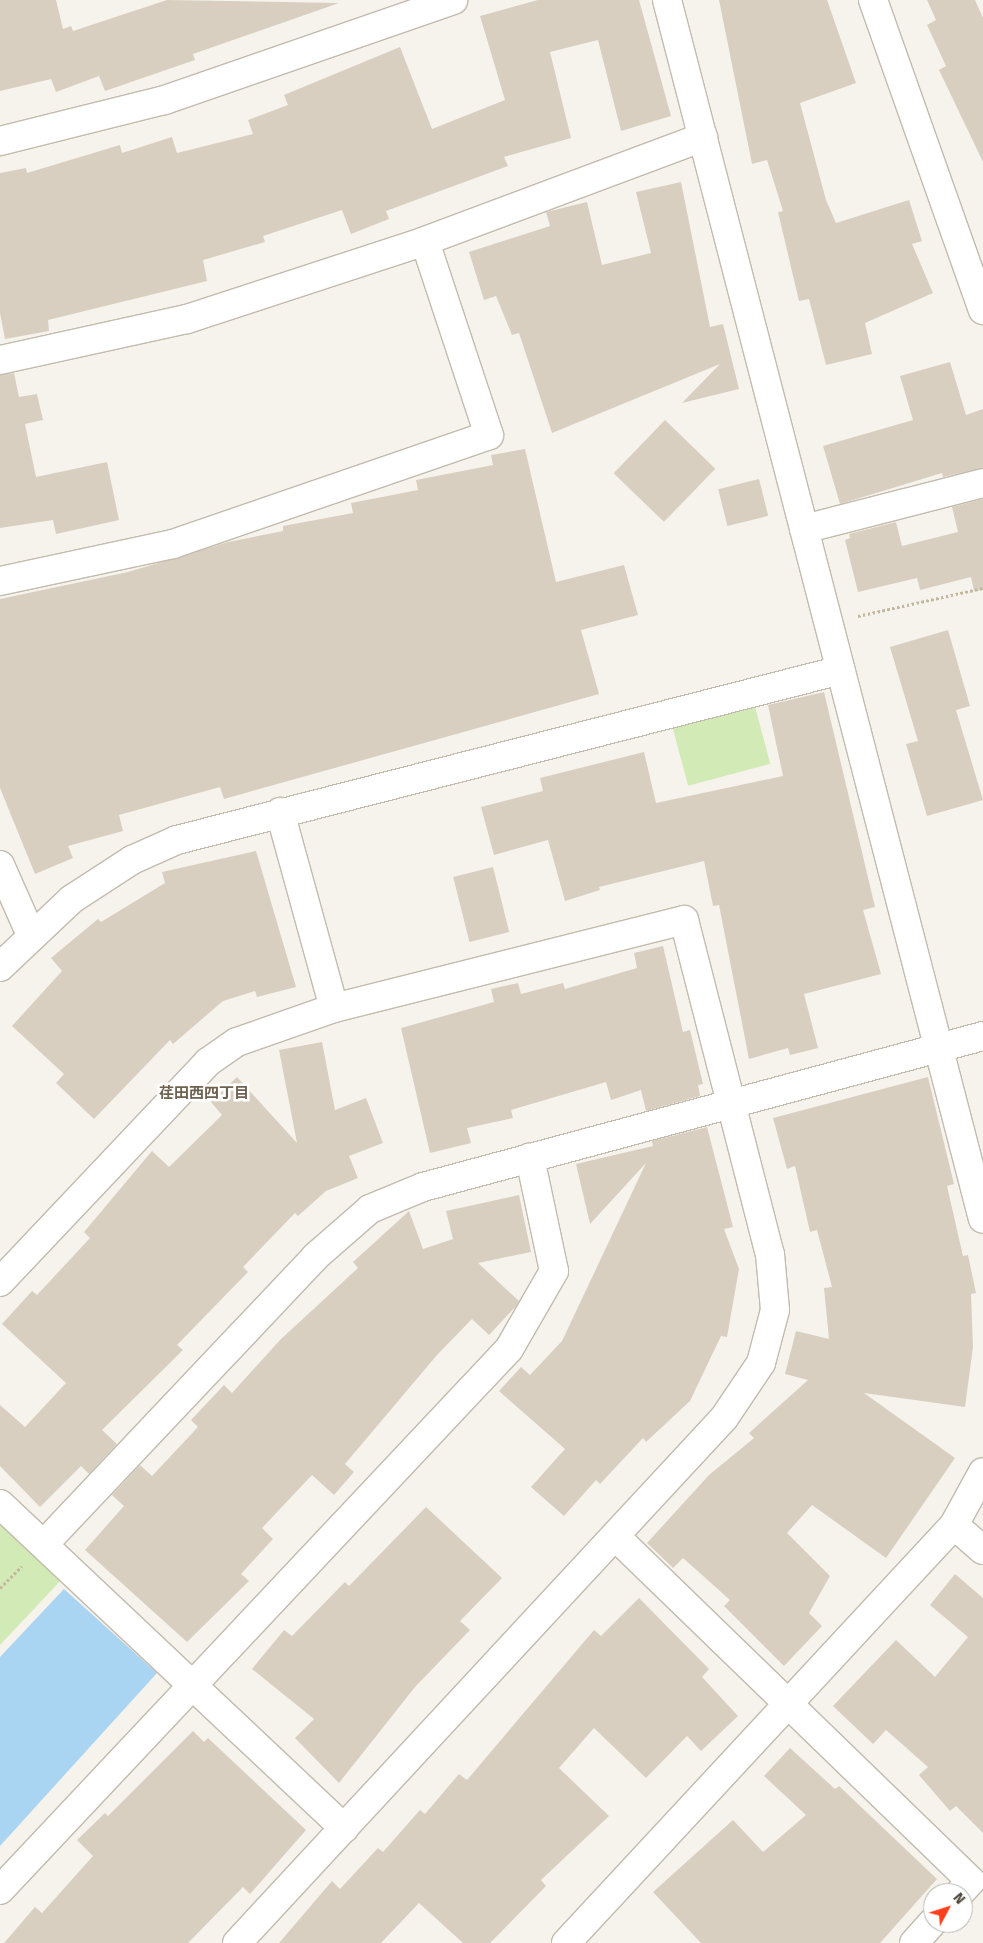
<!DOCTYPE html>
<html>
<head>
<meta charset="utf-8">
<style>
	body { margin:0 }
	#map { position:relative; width:983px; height:1943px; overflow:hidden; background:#f6f3ec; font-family:"Fira Sans","Noto Sans JP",sans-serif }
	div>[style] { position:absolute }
	.green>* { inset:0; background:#d2eab5; transform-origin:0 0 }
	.water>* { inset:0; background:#a9d4f2 }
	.building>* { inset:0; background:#d8cfc1; transform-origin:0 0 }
	.path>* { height:3px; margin-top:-1.5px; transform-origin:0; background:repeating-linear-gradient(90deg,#c4b79f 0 2.5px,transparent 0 5px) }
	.roads { filter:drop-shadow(1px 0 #c2bbae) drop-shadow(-1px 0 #c2bbae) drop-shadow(0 1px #c2bbae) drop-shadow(0 -1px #c2bbae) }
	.minor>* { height:28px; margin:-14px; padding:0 14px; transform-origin:14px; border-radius:14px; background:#fff }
	.tertiary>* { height:28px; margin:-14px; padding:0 14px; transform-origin:14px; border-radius:14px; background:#fff }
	span { translate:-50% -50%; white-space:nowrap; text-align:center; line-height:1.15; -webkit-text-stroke:5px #fff; paint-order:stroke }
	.neighbourhood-label { font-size:15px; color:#6e6250; font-weight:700 }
	.north { position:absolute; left:923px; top:1883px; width:50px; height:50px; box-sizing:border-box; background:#fff; border:1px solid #b7b4b0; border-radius:50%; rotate:50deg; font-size:14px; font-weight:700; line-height:20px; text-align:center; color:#4b4439 }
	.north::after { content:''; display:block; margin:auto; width:18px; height:22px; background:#fc3f1d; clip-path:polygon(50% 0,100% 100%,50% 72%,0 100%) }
</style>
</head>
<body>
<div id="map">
	<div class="green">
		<div style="left:754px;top:703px;width:63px;height:85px;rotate:75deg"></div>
		<div style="clip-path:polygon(0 1519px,64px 1577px,0 1645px)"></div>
	</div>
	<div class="water">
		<div style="clip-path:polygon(64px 1589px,157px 1673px,0 1846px,0 1657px)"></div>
	</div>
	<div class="building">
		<div style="clip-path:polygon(0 0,56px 0,63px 29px,71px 26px,73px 31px,167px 0,339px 3px,193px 54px,195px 60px,105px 91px,99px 76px,56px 92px,51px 79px,0 91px)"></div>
		<div style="clip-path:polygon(538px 0,639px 0,671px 116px,621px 131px,598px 40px,550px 52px,571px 138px,504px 157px,508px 166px,386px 211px,389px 219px,351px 234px,342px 210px,263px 236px,265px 242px,203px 260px,207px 281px,48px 320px,49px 331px,5px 339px,0 313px,0 173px,26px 168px,27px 173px,120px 145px,122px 153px,172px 137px,177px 153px,253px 134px,248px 120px,288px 105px,284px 95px,400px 47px,432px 129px,505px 100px,480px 16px)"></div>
		<div style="clip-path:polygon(719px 0,827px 0,856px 83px,800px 103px,826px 200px,836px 223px,909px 200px,922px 241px,912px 244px,933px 293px,865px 323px,872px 354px,826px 365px,809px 299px,799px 301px,778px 212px,783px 211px,767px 160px,752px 164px)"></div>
		<div style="clip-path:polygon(927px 0,975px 0,983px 18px,983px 162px,939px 70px,946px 66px,927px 25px,936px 20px)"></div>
		<div style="clip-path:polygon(681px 182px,710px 327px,723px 324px,739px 389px,682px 403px,720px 364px,552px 433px,519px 333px,512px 335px,496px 296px,484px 300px,469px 252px,550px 226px,546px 212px,587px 202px,602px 265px,651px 253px,636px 192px)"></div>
		<div style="clip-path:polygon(950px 362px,966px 415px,983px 409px,983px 468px,943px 477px,942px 473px,840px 504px,823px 446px,913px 420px,900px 376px)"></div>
		<div style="clip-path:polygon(14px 373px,19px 397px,37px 394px,43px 420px,25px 424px,36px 477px,107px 462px,119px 520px,56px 534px,53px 520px,0 528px,0 375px)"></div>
		<div style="left:665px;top:420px;width:70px;height:74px;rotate:44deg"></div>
		<div style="clip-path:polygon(525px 449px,556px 582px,624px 565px,638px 615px,581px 630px,599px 694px,224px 799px,220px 787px,119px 815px,123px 831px,68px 846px,73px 858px,35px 874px,0 788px,0 599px,128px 572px,228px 542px,283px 531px,283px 526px,353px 513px,351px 503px,418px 490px,416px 480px,493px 465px,491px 455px)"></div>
		<div style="left:759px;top:479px;width:38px;height:42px;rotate:76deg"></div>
		<div style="clip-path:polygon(983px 499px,983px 590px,974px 591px,971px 577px,920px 590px,917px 578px,858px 592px,845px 540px,850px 538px,849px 534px,896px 522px,902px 546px,958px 532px,952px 507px)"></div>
		<div style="clip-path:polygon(948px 630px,970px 706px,956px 710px,983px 800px,927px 816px,906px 744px,918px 741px,890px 647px)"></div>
		<div style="clip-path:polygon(824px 692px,875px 907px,863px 910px,881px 974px,804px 994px,818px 1048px,790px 1055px,788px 1048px,749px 1059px,719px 905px,713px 906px,704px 861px,599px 887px,600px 890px,565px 901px,548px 840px,494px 855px,481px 807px,543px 791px,540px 778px,644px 752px,656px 803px,783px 776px,768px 705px)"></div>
		<div style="clip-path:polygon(256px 851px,296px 987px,257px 997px,255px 991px,223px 1001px,173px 1044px,170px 1040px,94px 1119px,56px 1083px,64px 1074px,12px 1026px,62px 971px,51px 958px,98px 919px,101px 922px,165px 883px,162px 872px)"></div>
		<div style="left:493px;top:867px;width:67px;height:41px;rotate:76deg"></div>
		<div style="clip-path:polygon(663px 946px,683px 1032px,690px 1030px,703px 1084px,698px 1085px,700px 1096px,646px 1111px,641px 1090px,611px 1100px,606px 1082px,511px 1110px,513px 1118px,467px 1128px,471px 1143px,430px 1153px,401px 1028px,494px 1002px,491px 989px,518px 983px,521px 994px,563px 983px,565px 989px,637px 968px,634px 953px)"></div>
		<div style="clip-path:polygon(322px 1042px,335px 1110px,366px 1098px,383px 1143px,349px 1156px,358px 1178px,326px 1191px,298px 1216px,295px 1213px,243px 1267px,248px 1272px,177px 1345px,183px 1350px,102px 1430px,117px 1444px,89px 1474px,81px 1466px,40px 1507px,0 1466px,0 1405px,25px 1427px,66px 1383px,2px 1324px,32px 1291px,37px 1295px,90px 1238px,84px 1232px,152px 1151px,169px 1167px,222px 1115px,211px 1102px,237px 1077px,297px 1143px,279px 1050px)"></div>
		<div style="clip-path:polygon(928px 1077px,954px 1184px,947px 1186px,963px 1256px,968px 1255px,976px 1293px,971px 1294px,973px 1347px,965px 1407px,864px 1393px,955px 1458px,886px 1558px,812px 1505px,787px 1533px,830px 1576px,809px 1613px,822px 1626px,784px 1666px,724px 1606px,730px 1600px,683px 1558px,673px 1568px,647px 1543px,709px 1475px,754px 1438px,749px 1433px,808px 1380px,785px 1374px,796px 1331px,829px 1339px,824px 1288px,832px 1287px,817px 1230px,810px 1232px,795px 1166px,787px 1169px,773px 1118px)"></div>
		<div style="clip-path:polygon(707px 1127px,733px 1227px,724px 1229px,739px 1269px,727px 1337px,721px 1336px,690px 1401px,646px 1442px,643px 1438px,600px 1484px,596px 1480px,564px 1516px,531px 1487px,565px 1449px,499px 1391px,521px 1367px,530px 1375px,562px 1341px,646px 1163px,590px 1224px,576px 1164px,653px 1146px,652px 1141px)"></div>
		<div style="clip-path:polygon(519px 1195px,531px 1252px,478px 1263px,519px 1301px,517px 1305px,489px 1335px,472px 1319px,437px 1355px,345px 1464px,354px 1472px,334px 1495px,312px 1475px,262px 1528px,273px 1539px,241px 1574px,249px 1581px,187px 1642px,85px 1550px,124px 1506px,112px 1495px,140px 1465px,152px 1476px,198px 1427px,191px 1420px,224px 1385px,232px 1393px,280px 1340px,358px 1268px,353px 1262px,409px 1211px,423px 1249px,453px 1239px,446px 1211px)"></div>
		<div style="clip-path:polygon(426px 1507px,502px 1578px,460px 1621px,470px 1630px,415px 1687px,339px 1783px,295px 1738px,314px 1719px,252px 1669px,284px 1630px,292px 1636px,345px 1582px,349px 1586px)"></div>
		<div style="clip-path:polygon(955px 1574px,983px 1598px,983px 1833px,956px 1806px,950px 1811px,919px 1775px,928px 1767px,886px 1730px,873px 1744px,833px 1706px,896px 1640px,935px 1677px,968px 1637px,930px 1605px)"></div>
		<div style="clip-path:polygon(639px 1598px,709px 1669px,702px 1677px,738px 1716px,701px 1751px,687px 1736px,646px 1778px,594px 1728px,559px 1768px,609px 1816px,541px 1880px,546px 1886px,490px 1943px,463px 1943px,419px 1903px,381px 1943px,279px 1943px,332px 1881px,340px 1889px,378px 1848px,383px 1852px,420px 1810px,425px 1814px,459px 1774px,467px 1780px,594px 1630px,601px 1636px)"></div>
		<div style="clip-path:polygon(193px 1731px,204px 1742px,208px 1738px,306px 1830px,250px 1894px,243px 1887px,188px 1943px,4px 1943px,35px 1907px,42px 1913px,93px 1856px,77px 1840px,105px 1813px,108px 1816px)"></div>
		<div style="clip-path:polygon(790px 1748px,835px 1789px,839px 1786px,937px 1879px,880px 1943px,701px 1943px,653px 1892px,733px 1820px,763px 1852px,806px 1815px,764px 1776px)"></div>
	</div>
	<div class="path">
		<div style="left:858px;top:616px;width:128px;rotate:-12.6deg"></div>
		<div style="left:0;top:1588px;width:31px;rotate:-45deg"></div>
	</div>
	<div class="roads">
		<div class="minor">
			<div style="left:667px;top:0;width:1259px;rotate:75.47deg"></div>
			<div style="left:873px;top:0;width:329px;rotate:70.5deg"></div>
			<div style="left:0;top:360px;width:191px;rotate:-12.4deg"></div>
			<div style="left:187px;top:319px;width:250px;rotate:-18.1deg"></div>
			<div style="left:425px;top:241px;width:297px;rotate:-20.5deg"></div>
			<div style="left:804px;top:529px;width:185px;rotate:-14.4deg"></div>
			<div style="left:0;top:581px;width:177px;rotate:-12.1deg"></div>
			<div style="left:173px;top:544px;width:334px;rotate:-19deg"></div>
			<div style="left:489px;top:435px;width:204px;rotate:-108.3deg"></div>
			<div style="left:280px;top:812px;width:203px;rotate:74.6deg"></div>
			<div style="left:0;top:865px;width:77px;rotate:66.1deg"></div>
			<div style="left:0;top:1282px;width:303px;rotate:-46.6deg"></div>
			<div style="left:208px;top:1062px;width:35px;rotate:-35deg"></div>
			<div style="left:237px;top:1042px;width:103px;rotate:-19.3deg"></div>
			<div style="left:334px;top:1008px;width:361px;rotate:-14.1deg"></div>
			<div style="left:684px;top:920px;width:345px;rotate:75.6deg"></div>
			<div style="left:770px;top:1254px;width:56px;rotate:84.9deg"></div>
			<div style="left:775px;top:1310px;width:55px;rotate:104.8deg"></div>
			<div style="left:761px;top:1363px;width:66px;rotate:123.9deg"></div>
			<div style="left:724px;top:1418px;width:716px;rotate:132.85deg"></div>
			<div style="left:0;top:1504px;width:473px;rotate:43.3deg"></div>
			<div style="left:954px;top:1525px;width:38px;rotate:41deg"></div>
			<div style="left:616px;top:1537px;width:494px;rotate:44.1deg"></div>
			<div style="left:971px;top:1881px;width:16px;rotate:133deg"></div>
			<div style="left:44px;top:1544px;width:395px;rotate:-46.6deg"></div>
			<div style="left:315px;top:1257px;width:73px;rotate:-41.1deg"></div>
			<div style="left:370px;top:1209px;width:57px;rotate:-22.5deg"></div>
			<div style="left:423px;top:1187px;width:580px;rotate:-15.09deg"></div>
			<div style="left:0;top:1890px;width:743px;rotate:-46.75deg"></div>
			<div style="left:509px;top:1349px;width:90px;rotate:-60deg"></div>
			<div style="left:554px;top:1271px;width:116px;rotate:-102deg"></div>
			<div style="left:566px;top:1943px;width:570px;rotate:-47.13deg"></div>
			<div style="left:954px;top:1525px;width:60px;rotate:-61.3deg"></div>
			<div style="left:914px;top:1943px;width:28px;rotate:-48deg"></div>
		</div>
		<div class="tertiary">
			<div style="left:0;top:141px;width:170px;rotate:-14deg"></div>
			<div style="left:165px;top:100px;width:305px;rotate:-19.1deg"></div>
			<div style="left:0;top:967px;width:99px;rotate:-43.4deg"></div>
			<div style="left:72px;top:899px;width:72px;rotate:-33deg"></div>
			<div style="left:132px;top:860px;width:49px;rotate:-24deg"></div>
			<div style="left:177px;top:840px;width:685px;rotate:-14.36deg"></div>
		</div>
	</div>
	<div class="neighbourhood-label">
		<span style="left:204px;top:1094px">荏田西四丁目</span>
	</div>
	<div class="north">N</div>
</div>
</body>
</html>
